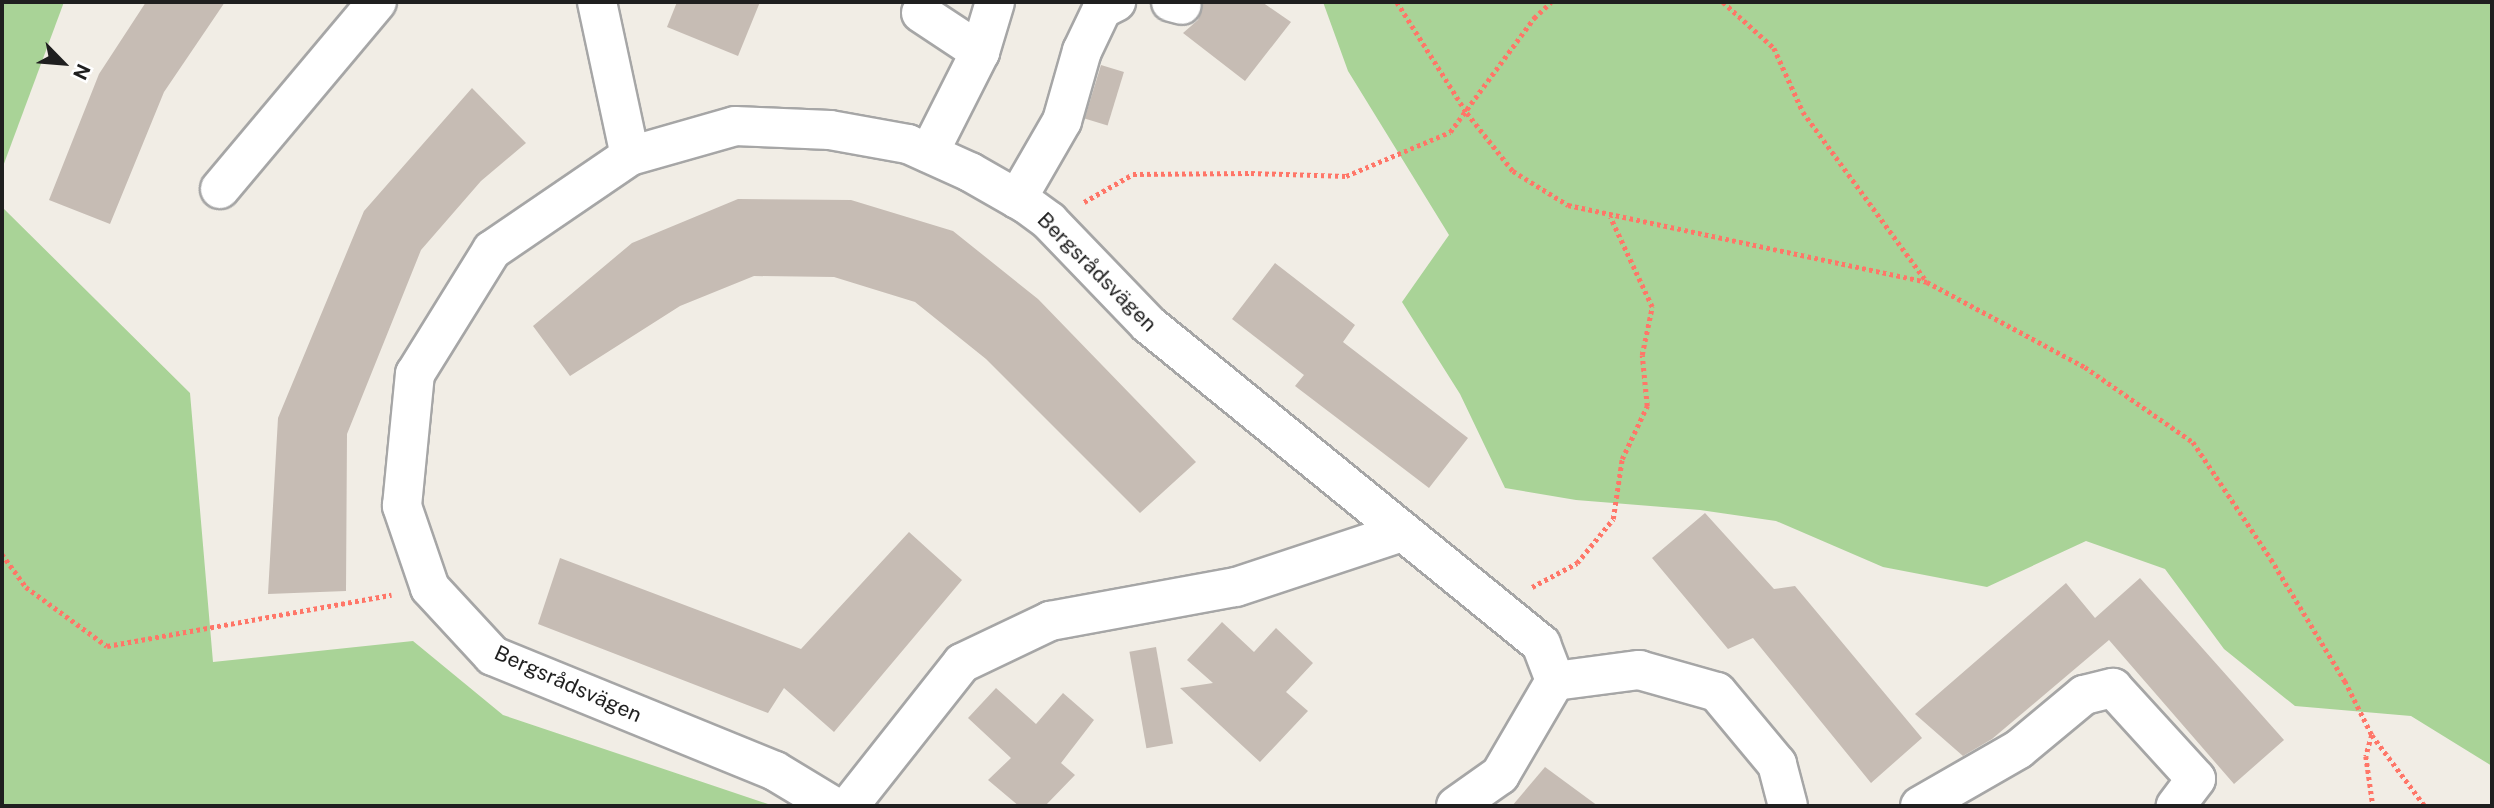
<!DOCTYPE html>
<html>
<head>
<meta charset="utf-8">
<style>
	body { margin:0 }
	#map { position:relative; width:2494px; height:808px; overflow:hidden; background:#f1ede5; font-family:"Public Sans",sans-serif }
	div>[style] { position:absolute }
	.forest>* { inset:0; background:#a9d397 }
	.building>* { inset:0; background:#c6bcb4; transform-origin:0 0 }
	.path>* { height:4.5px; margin-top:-2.25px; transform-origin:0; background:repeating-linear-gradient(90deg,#ff7668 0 3.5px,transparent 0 7px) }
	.roads { filter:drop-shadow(2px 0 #a6a6a6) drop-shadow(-2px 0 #a6a6a6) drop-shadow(0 2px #a6a6a6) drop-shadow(0 -2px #a6a6a6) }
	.minor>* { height:38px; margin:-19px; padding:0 19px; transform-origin:19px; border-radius:19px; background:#fff }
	span { translate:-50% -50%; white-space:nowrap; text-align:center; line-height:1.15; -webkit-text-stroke:6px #fff; paint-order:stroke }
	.street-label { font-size:21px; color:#1f1f1f }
	.frame { position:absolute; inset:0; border:4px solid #1f1f1f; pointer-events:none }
	.north { position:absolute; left:28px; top:28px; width:70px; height:70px; -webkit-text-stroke:5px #fff; paint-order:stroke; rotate:115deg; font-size:19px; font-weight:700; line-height:28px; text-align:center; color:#1f1f1f }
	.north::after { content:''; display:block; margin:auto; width:24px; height:32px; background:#1f1f1f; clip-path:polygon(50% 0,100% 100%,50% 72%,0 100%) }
</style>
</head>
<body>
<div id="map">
	<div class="forest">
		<div style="clip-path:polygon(2px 2px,64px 2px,2px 169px)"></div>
		<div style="clip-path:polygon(1323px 2px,2492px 2px,2492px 766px,2411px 716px,2295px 706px,2224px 649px,2165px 569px,2086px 541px,1987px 587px,1883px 567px,1776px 521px,1700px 510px,1576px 500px,1505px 488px,1460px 394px,1402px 302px,1449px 235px,1348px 71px)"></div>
		<div style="clip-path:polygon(2px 207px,190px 393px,213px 662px,413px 641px,503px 715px,774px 806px,2px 806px)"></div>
	</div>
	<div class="building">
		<div style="clip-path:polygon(146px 2px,225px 2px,164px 92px,110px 224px,49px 200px,99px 74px)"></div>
		<div style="clip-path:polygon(677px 2px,760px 2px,738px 56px,667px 27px)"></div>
		<div style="clip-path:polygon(1203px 2px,1262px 2px,1291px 22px,1245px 81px,1183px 33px,1198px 20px)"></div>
		<div style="left:1101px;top:65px;width:24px;height:56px;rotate:17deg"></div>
		<div style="clip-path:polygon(472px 88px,526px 143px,481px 181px,421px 250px,347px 434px,346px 591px,268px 594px,278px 418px,364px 211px)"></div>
		<div style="clip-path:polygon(738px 199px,851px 200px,953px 231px,1038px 299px,1196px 462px,1140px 513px,986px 359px,915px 302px,834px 277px,754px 276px,680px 306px,570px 376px,533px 326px,632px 243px)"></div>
		<div style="clip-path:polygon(1275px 263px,1355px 325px,1343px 342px,1468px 438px,1429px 488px,1295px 386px,1304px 375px,1232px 319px)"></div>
		<div style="clip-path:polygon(1705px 513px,1774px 589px,1795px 586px,1922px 738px,1871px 783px,1753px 638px,1728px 649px,1652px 558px)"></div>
		<div style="clip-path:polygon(909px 532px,962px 580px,834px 732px,784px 688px,768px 713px,538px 624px,560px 558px,801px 649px)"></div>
		<div style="clip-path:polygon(2140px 578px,2284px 740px,2234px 784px,2109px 640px,1992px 739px,1963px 756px,1915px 714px,2066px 583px,2095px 618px)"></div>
		<div style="clip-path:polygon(1222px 622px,1254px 652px,1276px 628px,1313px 663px,1286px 692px,1308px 711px,1260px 762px,1180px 688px,1213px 683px,1187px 660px)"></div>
		<div style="left:1156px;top:647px;width:98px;height:27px;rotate:80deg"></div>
		<div style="clip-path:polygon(996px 688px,1036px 724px,1063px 693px,1094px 720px,1061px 763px,1075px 775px,1045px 806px,1019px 806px,988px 780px,1011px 758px,968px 718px)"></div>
		<div style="clip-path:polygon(1545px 767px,1598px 806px,1512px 806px)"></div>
	</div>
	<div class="path">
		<div style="left:1397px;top:2px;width:131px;rotate:57.8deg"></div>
		<div style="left:1467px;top:113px;width:74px;rotate:51.6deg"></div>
		<div style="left:1513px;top:171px;width:65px;rotate:31.7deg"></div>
		<div style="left:1568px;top:205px;width:367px;rotate:12.1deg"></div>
		<div style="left:1927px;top:282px;width:179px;rotate:28.3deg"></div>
		<div style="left:2085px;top:367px;width:131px;rotate:34.8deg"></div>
		<div style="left:2193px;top:442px;width:141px;rotate:56.3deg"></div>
		<div style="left:2271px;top:559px;width:143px;rotate:58.8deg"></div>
		<div style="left:2345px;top:681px;width:60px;rotate:63.4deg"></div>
		<div style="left:2372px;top:735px;width:89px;rotate:53.3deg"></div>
		<div style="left:1723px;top:2px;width:69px;rotate:42deg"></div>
		<div style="left:1774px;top:48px;width:70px;rotate:65.6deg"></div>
		<div style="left:1803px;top:112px;width:210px;rotate:53.9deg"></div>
		<div style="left:1084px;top:202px;width:56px;rotate:-29.7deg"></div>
		<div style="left:1133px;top:174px;width:118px;rotate:-0.5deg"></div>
		<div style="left:1251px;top:173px;width:95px;rotate:1.8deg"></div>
		<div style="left:1346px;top:176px;width:113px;rotate:-22.9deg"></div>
		<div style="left:1450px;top:132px;width:142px;rotate:-53.6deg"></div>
		<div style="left:1534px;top:18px;width:23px;rotate:-43deg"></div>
		<div style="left:2px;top:554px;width:41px;rotate:54deg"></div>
		<div style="left:26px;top:587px;width:100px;rotate:36.1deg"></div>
		<div style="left:107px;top:646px;width:289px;rotate:-10.2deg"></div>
		<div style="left:1532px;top:587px;width:51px;rotate:-28.1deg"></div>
		<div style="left:1577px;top:563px;width:57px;rotate:-50.7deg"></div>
		<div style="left:1613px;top:519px;width:61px;rotate:-81.5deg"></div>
		<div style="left:1622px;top:459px;width:59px;rotate:-64.7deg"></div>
		<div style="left:1647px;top:406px;width:51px;rotate:-95.6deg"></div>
		<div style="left:1642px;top:355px;width:49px;rotate:-78.2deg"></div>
		<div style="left:1652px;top:307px;width:99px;rotate:-115deg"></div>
		<div style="left:2372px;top:735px;width:22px;rotate:106deg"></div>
		<div style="left:2366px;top:756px;width:50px;rotate:82deg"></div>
	</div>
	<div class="roads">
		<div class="minor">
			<div style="left:597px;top:2px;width:157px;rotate:77.9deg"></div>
			<div style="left:1171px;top:2px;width:11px;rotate:15deg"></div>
			<div style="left:921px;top:13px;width:71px;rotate:33.5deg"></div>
			<div style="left:929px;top:153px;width:113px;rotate:-63.2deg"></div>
			<div style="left:980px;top:52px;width:52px;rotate:-73.3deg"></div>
			<div style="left:220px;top:189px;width:244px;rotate:-50deg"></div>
			<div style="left:1017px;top:199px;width:90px;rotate:-60deg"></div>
			<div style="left:1062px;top:121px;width:73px;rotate:-74.1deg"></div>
			<div style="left:1082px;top:51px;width:47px;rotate:-64.5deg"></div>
			<div style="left:1102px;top:9px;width:16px;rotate:-27deg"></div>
			<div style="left:833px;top:806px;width:68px;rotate:-148.9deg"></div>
			<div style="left:775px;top:771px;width:305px;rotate:-157.8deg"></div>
			<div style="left:493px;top:656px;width:93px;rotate:-132.8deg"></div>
			<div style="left:430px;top:588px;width:87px;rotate:-108.9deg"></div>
			<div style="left:402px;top:506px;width:133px;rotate:-84.4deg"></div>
			<div style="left:415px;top:374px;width:146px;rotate:-58.2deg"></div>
			<div style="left:492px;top:250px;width:167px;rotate:-34.3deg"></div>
			<div style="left:630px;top:156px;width:109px;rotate:-15.9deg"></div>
			<div style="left:735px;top:126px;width:95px;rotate:2.4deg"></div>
			<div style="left:830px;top:130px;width:79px;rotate:10.2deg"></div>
			<div style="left:908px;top:144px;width:68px;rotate:24.3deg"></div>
			<div style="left:970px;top:172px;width:64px;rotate:29.7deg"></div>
			<div style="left:1026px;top:204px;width:29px;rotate:36deg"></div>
			<div style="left:1049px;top:221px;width:143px;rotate:46.1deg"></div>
			<div style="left:1148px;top:324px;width:507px;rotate:39.15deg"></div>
			<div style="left:1541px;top:644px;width:40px;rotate:69deg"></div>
			<div style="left:1555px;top:681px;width:85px;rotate:-7.5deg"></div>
			<div style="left:1639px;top:670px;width:81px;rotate:15.8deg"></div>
			<div style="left:1717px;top:692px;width:94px;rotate:50.2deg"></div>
			<div style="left:1777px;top:764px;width:43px;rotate:75.3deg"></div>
			<div style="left:849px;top:806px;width:182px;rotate:-51.7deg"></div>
			<div style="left:962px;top:663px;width:98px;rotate:-25.5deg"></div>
			<div style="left:1050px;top:621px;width:189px;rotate:-10.4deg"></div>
			<div style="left:1236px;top:587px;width:175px;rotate:-18.3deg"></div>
			<div style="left:1456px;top:806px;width:54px;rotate:-35.2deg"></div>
			<div style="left:1500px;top:775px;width:109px;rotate:-59.7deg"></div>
			<div style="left:1920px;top:806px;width:114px;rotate:-29.9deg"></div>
			<div style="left:2019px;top:749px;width:85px;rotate:-39.7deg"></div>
			<div style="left:2084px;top:695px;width:30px;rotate:-14deg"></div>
			<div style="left:2113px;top:688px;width:123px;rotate:47.6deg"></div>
			<div style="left:2196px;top:779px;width:34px;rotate:127deg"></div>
		</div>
	</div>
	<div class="street-label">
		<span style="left:1097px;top:272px;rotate:45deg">Bergsrådsvägen</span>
		<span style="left:568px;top:684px;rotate:24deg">Bergsrådsvägen</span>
	</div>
	<div class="frame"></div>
	<div class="north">N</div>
</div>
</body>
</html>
